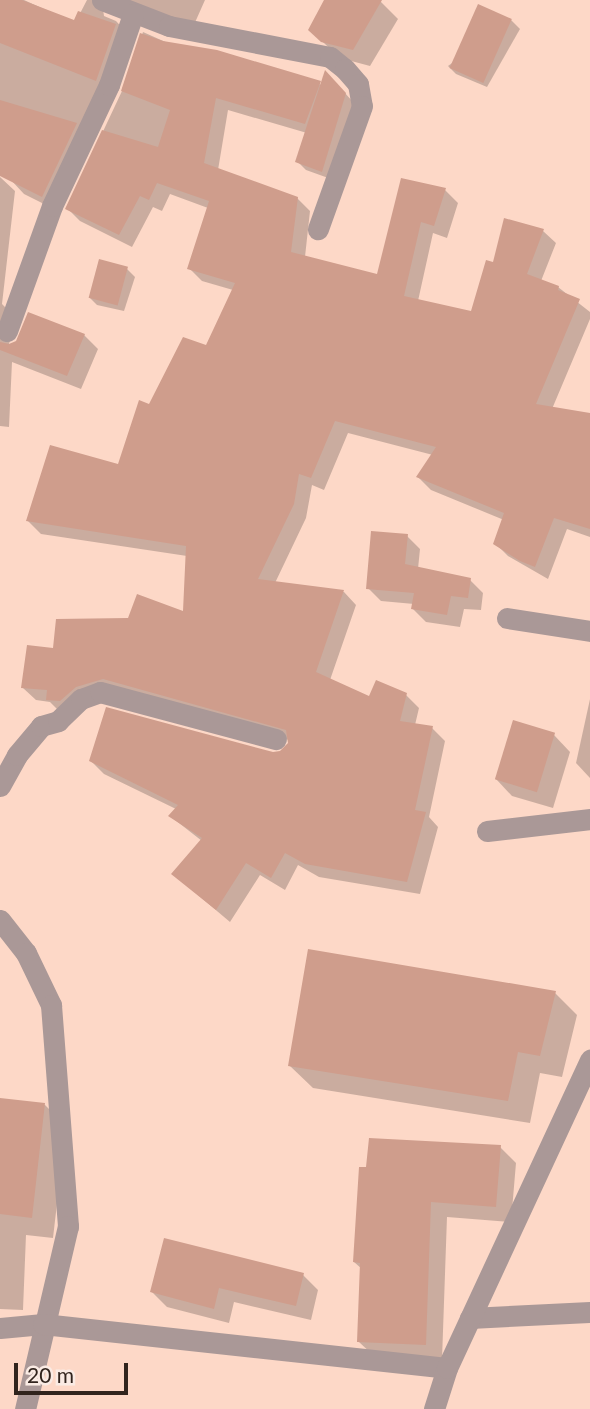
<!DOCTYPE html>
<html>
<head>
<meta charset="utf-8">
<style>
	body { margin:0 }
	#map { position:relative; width:590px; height:1409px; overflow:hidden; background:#fdd8c7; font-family:Lato,sans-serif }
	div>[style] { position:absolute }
	.shadow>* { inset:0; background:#0003 }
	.building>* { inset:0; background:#cf9d8c; transform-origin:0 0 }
	.street>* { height:21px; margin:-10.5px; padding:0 10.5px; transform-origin:10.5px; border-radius:10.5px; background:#aa9897 }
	span { translate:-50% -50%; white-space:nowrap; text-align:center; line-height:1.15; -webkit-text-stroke:5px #faebe4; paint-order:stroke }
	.scale { position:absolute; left:14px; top:1363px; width:114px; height:32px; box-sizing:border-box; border:4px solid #31241d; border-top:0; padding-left:9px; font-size:21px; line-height:24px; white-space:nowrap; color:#31241d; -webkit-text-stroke:5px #faebe4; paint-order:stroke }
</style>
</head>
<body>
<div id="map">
	<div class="shadow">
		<div style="clip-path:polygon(0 0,24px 0,75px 23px,87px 0,205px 0,193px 27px,103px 9px,104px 16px,116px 21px,130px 36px,56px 210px,24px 194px,10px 179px,0 155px)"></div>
		<div style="clip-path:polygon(326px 0,374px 0,381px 2px,398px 19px,370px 66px,340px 58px,310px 30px)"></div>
		<div style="clip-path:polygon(511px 20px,520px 29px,487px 87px,456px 74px,448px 66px)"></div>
		<div style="clip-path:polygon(143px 32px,170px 44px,322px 85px,334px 81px,354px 103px,331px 179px,306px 170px,297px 161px,307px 133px,228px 110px,218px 170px,297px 198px,310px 211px,305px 257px,378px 276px,445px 190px,458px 203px,447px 238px,433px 233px,418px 301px,472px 313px,495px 265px,543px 231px,556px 243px,541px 281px,558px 287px,590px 312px,590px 319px,552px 409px,590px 415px,590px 537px,567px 529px,548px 579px,508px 556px,495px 543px,504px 520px,431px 490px,418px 477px,433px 455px,348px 433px,324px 490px,312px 485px,306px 518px,275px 583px,344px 592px,356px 605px,330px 680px,369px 698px,406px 695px,419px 708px,415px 725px,432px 728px,445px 741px,429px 817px,438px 827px,420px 894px,319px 877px,298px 865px,285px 890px,260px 875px,230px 922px,173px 874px,202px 841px,170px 816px,176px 809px,104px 774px,91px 761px,281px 753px,290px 744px,289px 740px,117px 692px,60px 712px,50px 702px,36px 700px,23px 688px,54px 650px,184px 613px,187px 556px,41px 534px,28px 521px,119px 466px,149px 406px,207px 347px,233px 290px,202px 281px,189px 268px,208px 208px,170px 194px,162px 211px,153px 207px,132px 247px,80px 221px,67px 208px,122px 91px)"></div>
		<div style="clip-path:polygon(0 177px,15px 191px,2px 304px,16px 318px,9px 344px,84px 335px,98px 349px,81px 389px,12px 362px,9px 427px,0 426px)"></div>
		<div style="clip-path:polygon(127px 269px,135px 277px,124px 311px,97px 305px,89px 297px)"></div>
		<div style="clip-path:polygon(407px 536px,420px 549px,418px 569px,470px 580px,483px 593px,481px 610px,464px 609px,460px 627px,426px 622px,413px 609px,414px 604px,381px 601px,368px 588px)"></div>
		<div style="clip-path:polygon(590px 699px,590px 778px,576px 763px)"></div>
		<div style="clip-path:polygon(554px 735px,570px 752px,553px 808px,512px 796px,496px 779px)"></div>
		<div style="clip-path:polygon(555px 993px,577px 1015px,562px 1077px,540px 1073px,530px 1123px,313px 1088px,290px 1066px)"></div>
		<div style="clip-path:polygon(0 1100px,45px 1105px,66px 1126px,53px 1238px,26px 1235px,23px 1310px,0 1309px)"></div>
		<div style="clip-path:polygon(500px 1147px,516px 1163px,511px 1222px,447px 1217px,442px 1360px,375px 1357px,359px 1342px,362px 1269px,354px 1262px)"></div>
		<div style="clip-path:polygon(303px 1275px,318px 1290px,311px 1320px,234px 1302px,229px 1323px,167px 1307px,152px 1292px)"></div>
	</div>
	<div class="building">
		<div style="clip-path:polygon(0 0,22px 0,74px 20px,78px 11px,116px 24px,96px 81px,0 43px)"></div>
		<div style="clip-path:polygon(324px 0,382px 0,353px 50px,321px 42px,308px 30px)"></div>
		<div style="left:478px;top:4px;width:37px;height:70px;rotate:24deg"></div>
		<div style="clip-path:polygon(140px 33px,163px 41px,217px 50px,321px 81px,305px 124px,216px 98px,204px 163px,298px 197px,291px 252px,377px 274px,401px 178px,446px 188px,434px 226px,421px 222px,404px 296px,471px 311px,486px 260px,493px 262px,504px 218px,544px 229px,527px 274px,559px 286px,558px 290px,580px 299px,536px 404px,590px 413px,590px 529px,554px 518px,535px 567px,520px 561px,493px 544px,504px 513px,416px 477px,436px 447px,335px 421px,311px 478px,299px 474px,294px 504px,258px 579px,344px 590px,316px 672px,369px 696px,376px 680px,407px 693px,400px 721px,433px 726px,415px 810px,426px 812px,407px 882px,305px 864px,285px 853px,271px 878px,246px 863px,216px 910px,171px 874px,202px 838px,168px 816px,178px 805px,89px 761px,106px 707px,273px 752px,280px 751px,288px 743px,286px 730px,103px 679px,76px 687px,60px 701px,46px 700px,47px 690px,21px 688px,27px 645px,53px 648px,56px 619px,128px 618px,137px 594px,183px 611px,186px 546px,26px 521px,50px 445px,118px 464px,139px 400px,149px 404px,183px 337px,206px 345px,235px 283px,187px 269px,209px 201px,157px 183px,149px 200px,140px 196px,119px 235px,65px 209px,102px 130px,158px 147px,170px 110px,121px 91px)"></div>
		<div style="clip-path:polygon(325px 70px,346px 93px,322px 172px,295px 162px)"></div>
		<div style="clip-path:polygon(0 100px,77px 123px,42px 197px,0 176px)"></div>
		<div style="left:99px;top:259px;width:30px;height:40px;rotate:15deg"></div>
		<div style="clip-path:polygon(28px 312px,85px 334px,67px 376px,0 350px,0 342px,9px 344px,16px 341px)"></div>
		<div style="clip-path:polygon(371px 531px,408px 534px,405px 564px,471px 578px,468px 598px,451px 596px,447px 615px,411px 609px,414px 593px,366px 589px)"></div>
		<div style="left:513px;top:720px;width:44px;height:62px;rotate:17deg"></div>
		<div style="clip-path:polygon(308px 949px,556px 991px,540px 1056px,518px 1052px,508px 1101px,288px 1066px)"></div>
		<div style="clip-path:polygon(0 1098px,45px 1103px,32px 1218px,0 1214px)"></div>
		<div style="clip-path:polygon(369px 1138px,501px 1145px,496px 1207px,431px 1202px,426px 1345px,357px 1342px,360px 1263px,353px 1262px,359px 1167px,366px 1167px)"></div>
		<div style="clip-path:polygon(164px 1238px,304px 1273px,296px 1306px,219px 1288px,214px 1309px,150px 1292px)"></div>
	</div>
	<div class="street">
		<div style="left:102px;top:0;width:72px;rotate:21.2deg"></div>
		<div style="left:169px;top:26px;width:164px;rotate:10.9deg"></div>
		<div style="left:330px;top:57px;width:19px;rotate:39deg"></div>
		<div style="left:345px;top:69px;width:20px;rotate:49deg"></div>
		<div style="left:358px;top:84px;width:22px;rotate:80deg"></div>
		<div style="left:362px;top:106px;width:131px;rotate:109.7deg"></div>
		<div style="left:7px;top:331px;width:133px;rotate:-70.2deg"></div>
		<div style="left:52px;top:206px;width:134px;rotate:-64.8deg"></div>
		<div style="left:109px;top:85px;width:75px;rotate:-71.3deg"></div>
		<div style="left:507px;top:618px;width:84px;rotate:8.9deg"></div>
		<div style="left:0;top:786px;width:35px;rotate:-61deg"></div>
		<div style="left:17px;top:755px;width:38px;rotate:-50deg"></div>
		<div style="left:41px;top:726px;width:18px;rotate:-16deg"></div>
		<div style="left:58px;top:721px;width:32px;rotate:-44deg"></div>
		<div style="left:81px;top:699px;width:20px;rotate:-20deg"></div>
		<div style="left:100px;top:692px;width:182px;rotate:15deg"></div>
		<div style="left:487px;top:831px;width:104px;rotate:-6.6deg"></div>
		<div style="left:0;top:920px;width:42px;rotate:51.8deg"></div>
		<div style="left:26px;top:953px;width:58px;rotate:64.3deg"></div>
		<div style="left:51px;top:1005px;width:222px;rotate:85.6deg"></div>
		<div style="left:68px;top:1226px;width:188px;rotate:103.2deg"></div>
		<div style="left:470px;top:1318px;width:120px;rotate:-2.9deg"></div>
		<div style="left:0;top:1328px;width:43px;rotate:-5.3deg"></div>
		<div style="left:43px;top:1324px;width:406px;rotate:6.2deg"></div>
		<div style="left:434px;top:1409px;width:43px;rotate:-72.4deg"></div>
		<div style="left:447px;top:1368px;width:340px;rotate:-65.1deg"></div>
	</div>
	<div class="scale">20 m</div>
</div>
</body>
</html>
